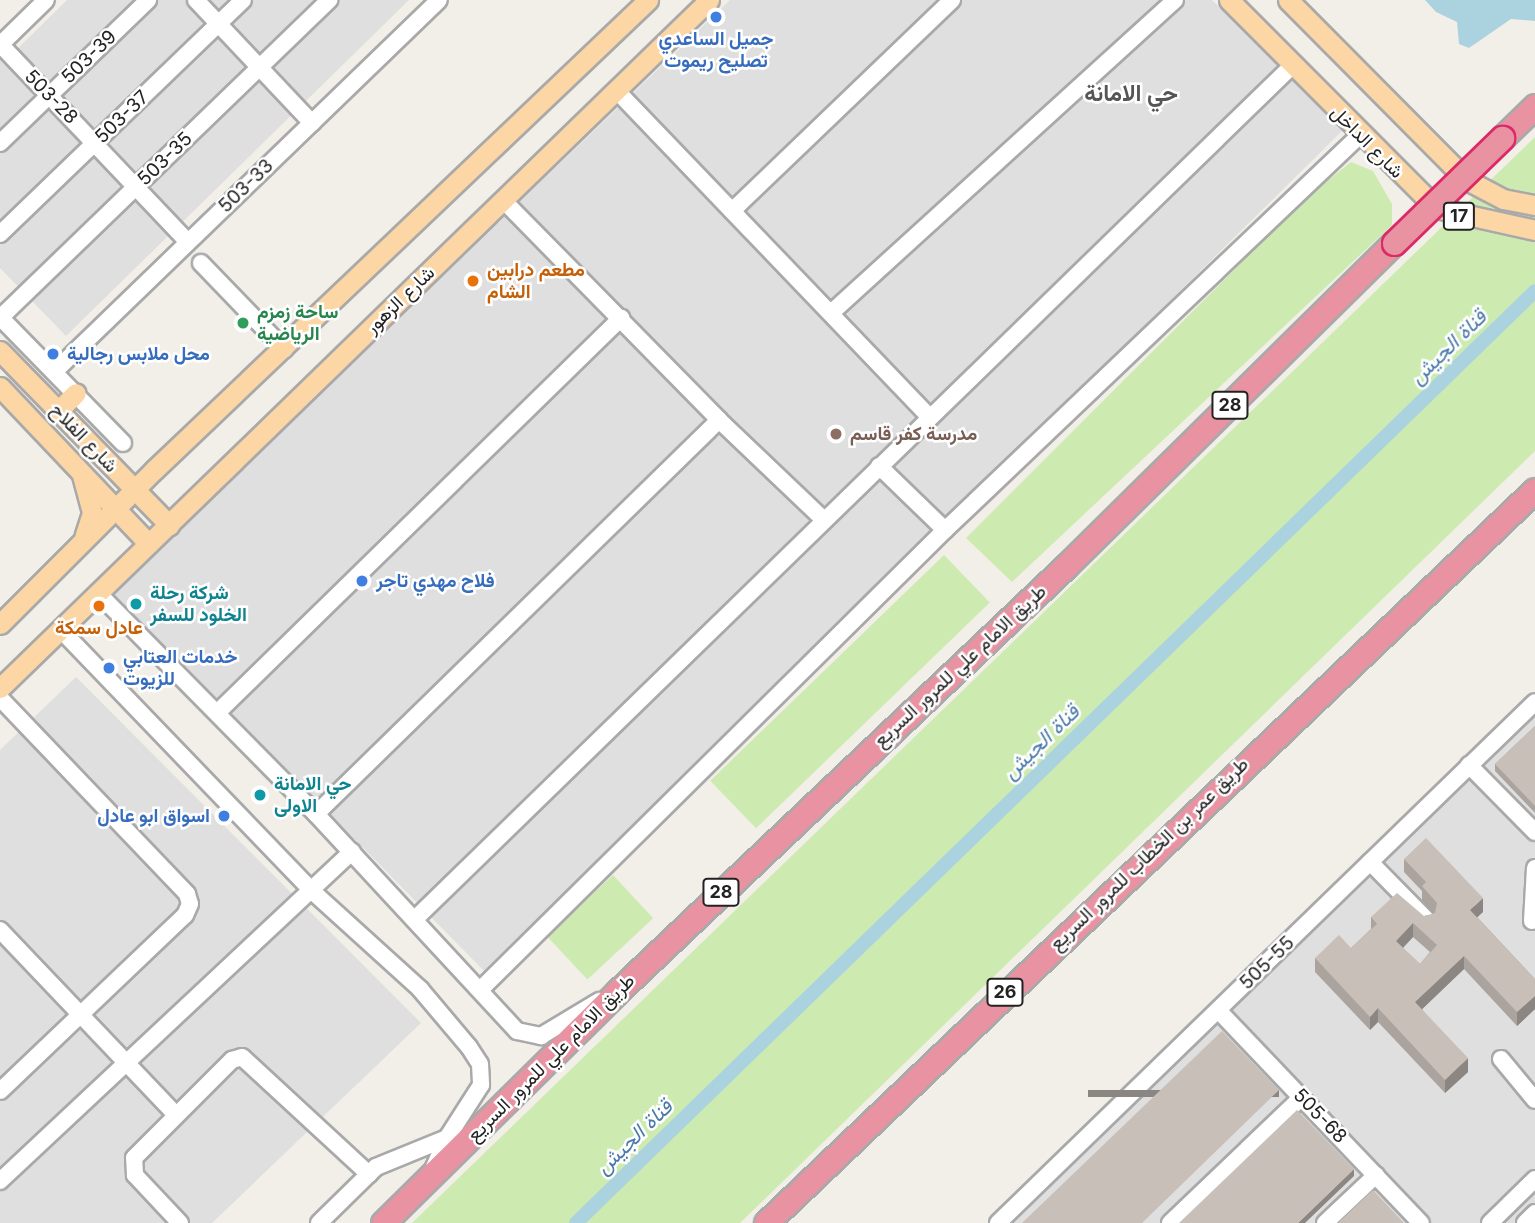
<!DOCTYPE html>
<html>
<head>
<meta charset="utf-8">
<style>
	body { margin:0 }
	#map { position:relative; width:1535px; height:1223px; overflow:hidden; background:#f2efe9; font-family:Inter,Vazirmatn,sans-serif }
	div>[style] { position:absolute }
	.residential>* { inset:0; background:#e0dfdf }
	.grass>* { inset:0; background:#cdebb0; transform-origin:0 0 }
	.water>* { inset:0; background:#aad3df }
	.canal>* { height:14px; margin:-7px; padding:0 7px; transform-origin:7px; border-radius:7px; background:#aad3df }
	.roads { filter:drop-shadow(2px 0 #a9a9a9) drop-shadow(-2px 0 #a9a9a9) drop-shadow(0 2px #a9a9a9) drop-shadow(0 -2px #a9a9a9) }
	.minor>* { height:16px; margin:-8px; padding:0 8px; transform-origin:8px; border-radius:8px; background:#fff }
	.major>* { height:19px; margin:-9.5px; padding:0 9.5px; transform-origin:9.5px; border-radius:9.5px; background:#fcd6a4 }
	.highway>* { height:23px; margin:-11.5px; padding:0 11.5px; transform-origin:11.5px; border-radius:11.5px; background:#e892a2 }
	.bridges { filter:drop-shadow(2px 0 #dc2a67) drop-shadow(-2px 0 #dc2a67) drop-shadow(0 2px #dc2a67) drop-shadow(0 -2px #dc2a67) }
	.highway-bridge>* { height:23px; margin:-11.5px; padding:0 11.5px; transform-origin:11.5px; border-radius:11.5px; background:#e892a2 }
	.wall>* { inset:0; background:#aba49e }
	.shaded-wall>* { inset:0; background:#8b8681; transform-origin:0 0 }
	.building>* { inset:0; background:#c7bfb8 }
	.dots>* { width:19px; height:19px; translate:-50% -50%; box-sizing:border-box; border:4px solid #fff; border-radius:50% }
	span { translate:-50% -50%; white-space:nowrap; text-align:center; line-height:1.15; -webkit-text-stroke:5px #fff; paint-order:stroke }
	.shield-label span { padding:2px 5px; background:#fff; border:2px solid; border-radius:5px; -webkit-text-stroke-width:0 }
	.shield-label { font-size:18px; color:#222; font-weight:700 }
	.shop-label { font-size:19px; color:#366cbe; font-weight:700 }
	.left { translate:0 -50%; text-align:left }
	.right { translate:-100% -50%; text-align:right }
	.street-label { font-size:19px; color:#222 }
	.food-label { font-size:19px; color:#c56008; font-weight:700 }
	.leisure-label { font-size:19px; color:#27864d; font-weight:700 }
	.education-label { font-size:19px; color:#785e54; font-weight:700 }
	.culture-label { font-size:19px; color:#0d838f; font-weight:700 }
	.water-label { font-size:21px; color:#4a7aab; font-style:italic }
	.quarter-label { font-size:23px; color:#555; font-weight:700 }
</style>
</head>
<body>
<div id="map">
	<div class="residential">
		<div style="clip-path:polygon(67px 0,409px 0,66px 336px,0 268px,0 49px,9px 57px)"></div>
		<div style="clip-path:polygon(730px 0,1212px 0,1344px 129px,488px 975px,113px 593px)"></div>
		<div style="clip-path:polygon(76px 677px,421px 1023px,212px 1223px,0 1223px,0 750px)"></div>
		<div style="clip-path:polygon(1535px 717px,1535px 1223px,1010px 1223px)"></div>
	</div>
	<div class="grass">
		<div style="clip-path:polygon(1535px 137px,1535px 451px,740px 1223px,412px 1223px)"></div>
		<div style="clip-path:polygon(1351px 162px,1373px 171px,1392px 204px,1392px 225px,1012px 582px,966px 538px,1308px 196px)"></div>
		<div style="left:944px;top:555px;width:66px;height:325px;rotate:46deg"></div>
		<div style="left:613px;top:875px;width:59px;height:90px;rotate:47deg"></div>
	</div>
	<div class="water">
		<div style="clip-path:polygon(1425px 0,1535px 0,1535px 21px,1511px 19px,1469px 48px,1459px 44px,1457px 22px,1436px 12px)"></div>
	</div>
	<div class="canal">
		<div style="left:576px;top:1223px;width:1337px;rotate:-44.18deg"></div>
	</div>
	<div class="roads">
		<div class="minor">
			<div style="left:196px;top:0;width:169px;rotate:46.7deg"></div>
			<div style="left:0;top:44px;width:273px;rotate:46.5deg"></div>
			<div style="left:0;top:45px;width:64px;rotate:-44.4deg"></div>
			<div style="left:616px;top:90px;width:453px;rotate:46.2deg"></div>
			<div style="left:0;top:143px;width:206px;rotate:-44deg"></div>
			<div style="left:503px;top:200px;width:308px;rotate:45.5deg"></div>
			<div style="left:719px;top:420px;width:145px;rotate:43.6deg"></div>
			<div style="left:732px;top:211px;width:305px;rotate:-43.8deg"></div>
			<div style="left:0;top:234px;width:337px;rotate:-43.9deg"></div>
			<div style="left:201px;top:263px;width:120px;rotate:46deg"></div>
			<div style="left:831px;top:313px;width:465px;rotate:-42.3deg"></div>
			<div style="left:0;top:317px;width:176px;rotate:45.7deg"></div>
			<div style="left:0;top:318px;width:458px;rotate:-44deg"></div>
			<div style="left:54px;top:372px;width:535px;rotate:-44.02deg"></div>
			<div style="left:879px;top:466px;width:92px;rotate:44.1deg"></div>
			<div style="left:98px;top:593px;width:310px;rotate:45.4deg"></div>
			<div style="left:316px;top:814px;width:296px;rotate:47.2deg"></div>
			<div style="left:517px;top:1031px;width:25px;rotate:12deg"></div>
			<div style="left:541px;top:1036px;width:68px;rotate:-31.1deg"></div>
			<div style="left:60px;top:629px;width:364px;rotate:46.1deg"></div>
			<div style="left:312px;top:891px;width:146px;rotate:42.2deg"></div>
			<div style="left:420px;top:989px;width:76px;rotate:49.8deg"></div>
			<div style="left:469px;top:1047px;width:20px;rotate:57deg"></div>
			<div style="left:480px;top:1064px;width:21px;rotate:87deg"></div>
			<div style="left:481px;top:1085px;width:63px;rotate:122.7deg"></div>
			<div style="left:447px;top:1138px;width:32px;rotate:114deg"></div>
			<div style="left:0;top:698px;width:271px;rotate:46.3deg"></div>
			<div style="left:187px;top:894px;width:10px;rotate:73deg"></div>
			<div style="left:190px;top:904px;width:12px;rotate:114deg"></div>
			<div style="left:185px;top:915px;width:255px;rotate:136.4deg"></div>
			<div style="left:218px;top:712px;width:564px;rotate:-44.35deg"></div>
			<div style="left:1469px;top:765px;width:94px;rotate:45.4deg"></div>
			<div style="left:316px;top:814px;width:564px;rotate:-44.35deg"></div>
			<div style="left:1370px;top:862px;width:81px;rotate:45.5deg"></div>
			<div style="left:415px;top:919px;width:1223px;rotate:-44.21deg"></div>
			<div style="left:1532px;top:921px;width:53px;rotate:-86.8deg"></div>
			<div style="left:0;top:930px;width:255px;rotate:46.4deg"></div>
			<div style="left:482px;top:988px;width:651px;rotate:-44.69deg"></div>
			<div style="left:945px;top:530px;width:573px;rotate:-43.59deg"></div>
			<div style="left:1218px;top:1010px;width:294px;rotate:46.4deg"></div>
			<div style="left:1501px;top:1059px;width:53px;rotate:50.3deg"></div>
			<div style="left:0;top:1181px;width:482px;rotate:-43.1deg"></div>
			<div style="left:180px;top:1223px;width:66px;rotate:-133.2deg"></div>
			<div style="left:135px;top:1175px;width:17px;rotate:-93deg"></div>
			<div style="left:134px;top:1158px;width:139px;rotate:-45deg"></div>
			<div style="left:232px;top:1060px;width:10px;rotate:-17deg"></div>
			<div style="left:242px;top:1057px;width:173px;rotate:42.7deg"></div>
			<div style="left:319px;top:1223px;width:80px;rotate:-44.5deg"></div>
			<div style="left:376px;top:1167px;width:77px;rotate:-22.2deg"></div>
			<div style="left:998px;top:1223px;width:748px;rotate:-44.13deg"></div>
			<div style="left:1170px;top:1223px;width:182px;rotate:-43.7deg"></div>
			<div style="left:1325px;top:1223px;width:70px;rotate:-43.3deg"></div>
			<div style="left:1490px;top:1223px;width:63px;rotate:-44.4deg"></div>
			<div style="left:1525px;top:1223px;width:14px;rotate:-45deg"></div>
		</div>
		<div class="major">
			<div style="left:1229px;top:0;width:293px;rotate:45.1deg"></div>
			<div style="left:1436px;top:208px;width:101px;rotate:12.5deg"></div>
			<div style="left:1288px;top:0;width:254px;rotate:45.2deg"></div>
			<div style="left:1467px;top:180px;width:41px;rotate:27.8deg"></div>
			<div style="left:1503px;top:199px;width:33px;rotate:11deg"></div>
			<div style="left:0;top:351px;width:243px;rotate:45.8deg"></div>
			<div style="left:0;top:387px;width:216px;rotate:46.5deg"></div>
			<div style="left:58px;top:411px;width:25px;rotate:-45deg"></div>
			<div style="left:82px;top:475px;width:39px;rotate:75deg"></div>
			<div style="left:92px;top:513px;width:25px;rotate:108deg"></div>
			<div style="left:0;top:624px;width:218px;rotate:-45deg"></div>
			<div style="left:154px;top:470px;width:682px;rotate:-43.57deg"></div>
			<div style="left:0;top:688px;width:988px;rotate:-44.14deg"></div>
		</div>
		<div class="highway">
			<div style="left:1502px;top:138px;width:46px;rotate:-44.1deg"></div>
			<div style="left:383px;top:1223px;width:329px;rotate:-44.6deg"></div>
			<div style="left:617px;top:992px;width:618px;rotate:-43.49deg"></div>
			<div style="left:1065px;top:567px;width:462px;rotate:-44.6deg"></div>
			<div style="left:766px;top:1223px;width:1062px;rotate:-43.63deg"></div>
		</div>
	</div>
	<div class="bridges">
		<div class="highway-bridge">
			<div style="left:1394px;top:243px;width:151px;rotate:-44.2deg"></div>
		</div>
	</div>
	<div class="wall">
		<div style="clip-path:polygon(1535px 726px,1535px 813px,1495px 771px,1495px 764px)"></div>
		<div style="clip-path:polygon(evenodd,1404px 859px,1483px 912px,1477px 917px,1535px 979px,1535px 1009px,1517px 1026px,1464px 969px,1422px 1009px,1468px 1072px,1445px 1093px,1378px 1022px,1370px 1030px,1315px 972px,1315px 958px,1351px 948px,1371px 929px,1371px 917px,1424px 916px,1434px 914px,1422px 900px,1422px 891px,1404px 872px,1404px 859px,1413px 937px,1430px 952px,1420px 964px,1403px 948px,1413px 937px)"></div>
	</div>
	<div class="shaded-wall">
		<div style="clip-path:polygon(1483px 898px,1483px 912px,1470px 924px,1470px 910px)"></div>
		<div style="clip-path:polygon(1413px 923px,1413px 937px,1396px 955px,1396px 941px)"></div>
		<div style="clip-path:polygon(1464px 956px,1464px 969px,1415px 1016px,1415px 1002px)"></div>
		<div style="clip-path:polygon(1535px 996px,1535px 1009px,1517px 1026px,1517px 1012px)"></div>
		<div style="clip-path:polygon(1378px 1008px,1378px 1022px,1370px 1030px,1370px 1017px)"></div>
		<div style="clip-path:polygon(1468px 1058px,1468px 1072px,1445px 1093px,1445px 1080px)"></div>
		<div style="left:1279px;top:1090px;width:7px;height:191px;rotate:90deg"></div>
		<div style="clip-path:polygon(1354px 1169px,1354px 1176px,1305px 1223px,1298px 1223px)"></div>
	</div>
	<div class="building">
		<div style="clip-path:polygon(1535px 726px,1535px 806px,1495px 764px)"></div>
		<div style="clip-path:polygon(evenodd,1426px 838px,1483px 898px,1470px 910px,1535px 979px,1535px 996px,1517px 1012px,1464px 956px,1415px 1002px,1468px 1058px,1445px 1080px,1378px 1008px,1370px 1017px,1315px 958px,1339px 935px,1351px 948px,1377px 924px,1371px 917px,1397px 893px,1424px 916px,1435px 913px,1437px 903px,1422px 886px,1426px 882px,1404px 859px,1426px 838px,1413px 923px,1437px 945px,1420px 964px,1396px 941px,1413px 923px)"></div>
		<div style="clip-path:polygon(1222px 1031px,1279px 1090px,1142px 1223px,1022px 1223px)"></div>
		<div style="clip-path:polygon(1297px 1110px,1354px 1169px,1298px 1223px,1179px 1223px)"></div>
		<div style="clip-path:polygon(1373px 1190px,1404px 1223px,1338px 1223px)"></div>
	</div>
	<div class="dots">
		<div style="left:716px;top:17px;background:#3f7fe0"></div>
		<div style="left:473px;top:281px;background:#e8710a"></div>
		<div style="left:243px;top:323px;background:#2e9e5b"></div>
		<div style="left:53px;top:354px;background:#3f7fe0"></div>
		<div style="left:836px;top:434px;background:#8d6e63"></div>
		<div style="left:362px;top:581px;background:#3f7fe0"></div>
		<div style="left:136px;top:604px;background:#0f9aa8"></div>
		<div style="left:99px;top:606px;background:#e8710a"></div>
		<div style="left:109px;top:668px;background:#3f7fe0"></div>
		<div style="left:260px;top:795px;background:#0f9aa8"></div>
		<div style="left:224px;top:816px;background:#3f7fe0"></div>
	</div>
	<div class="shield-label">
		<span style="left:1459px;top:216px">17</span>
		<span style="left:1230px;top:405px">28</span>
		<span style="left:721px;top:892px">28</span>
		<span style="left:1005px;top:992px">26</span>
	</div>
	<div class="shop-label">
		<span style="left:716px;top:50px">جميل الساعدي<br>تصليح ريموت</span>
		<span class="left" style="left:67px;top:354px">محل ملابس رجالية</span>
		<span class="left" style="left:376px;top:581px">فلاح مهدي تاجر</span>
		<span class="left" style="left:123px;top:668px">خدمات العتابي<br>للزيوت</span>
		<span class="right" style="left:210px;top:816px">اسواق ابو عادل</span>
	</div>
	<div class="street-label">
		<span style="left:89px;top:57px;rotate:-44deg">503-39</span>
		<span style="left:51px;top:97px;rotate:46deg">503-28</span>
		<span style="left:122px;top:117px;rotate:-44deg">503-37</span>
		<span style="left:1367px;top:142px;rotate:45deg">شارع الداخل</span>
		<span style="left:165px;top:159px;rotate:-44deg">503-35</span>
		<span style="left:246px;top:186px;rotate:-44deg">503-33</span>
		<span style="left:400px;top:300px;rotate:-44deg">شارع الزهور</span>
		<span style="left:84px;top:438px;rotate:46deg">شارع الفلاح</span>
		<span style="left:960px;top:666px;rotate:-43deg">طريق الامام علي للمرور السريع</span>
		<span style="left:1149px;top:854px;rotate:-44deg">طريق عمر بن الخطاب للمرور السريع</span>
		<span style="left:1267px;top:963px;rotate:-44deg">505-55</span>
		<span style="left:551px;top:1058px;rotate:-45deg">طريق الامام علي للمرور السريع</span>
		<span style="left:1320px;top:1116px;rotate:46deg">505-68</span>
	</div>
	<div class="food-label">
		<span class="left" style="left:487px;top:281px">مطعم درابين<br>الشام</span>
		<span style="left:99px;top:628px">عادل سمكة</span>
	</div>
	<div class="leisure-label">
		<span class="left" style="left:257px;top:323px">ساحة زمزم<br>الرياضية</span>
	</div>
	<div class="education-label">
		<span class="left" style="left:850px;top:434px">مدرسة كفر قاسم</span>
	</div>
	<div class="culture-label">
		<span class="left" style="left:150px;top:604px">شركة رحلة<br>الخلود للسفر</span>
		<span class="left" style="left:274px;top:795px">حي الامانة<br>الاولى</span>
	</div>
	<div class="water-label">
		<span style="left:1448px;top:347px;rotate:-44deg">قناة الجيش</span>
		<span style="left:1041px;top:742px;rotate:-44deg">قناة الجيش</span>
		<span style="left:634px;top:1137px;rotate:-44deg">قناة الجيش</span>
	</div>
	<div class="quarter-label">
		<span style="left:1131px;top:93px">حي الامانة</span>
	</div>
</div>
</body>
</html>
